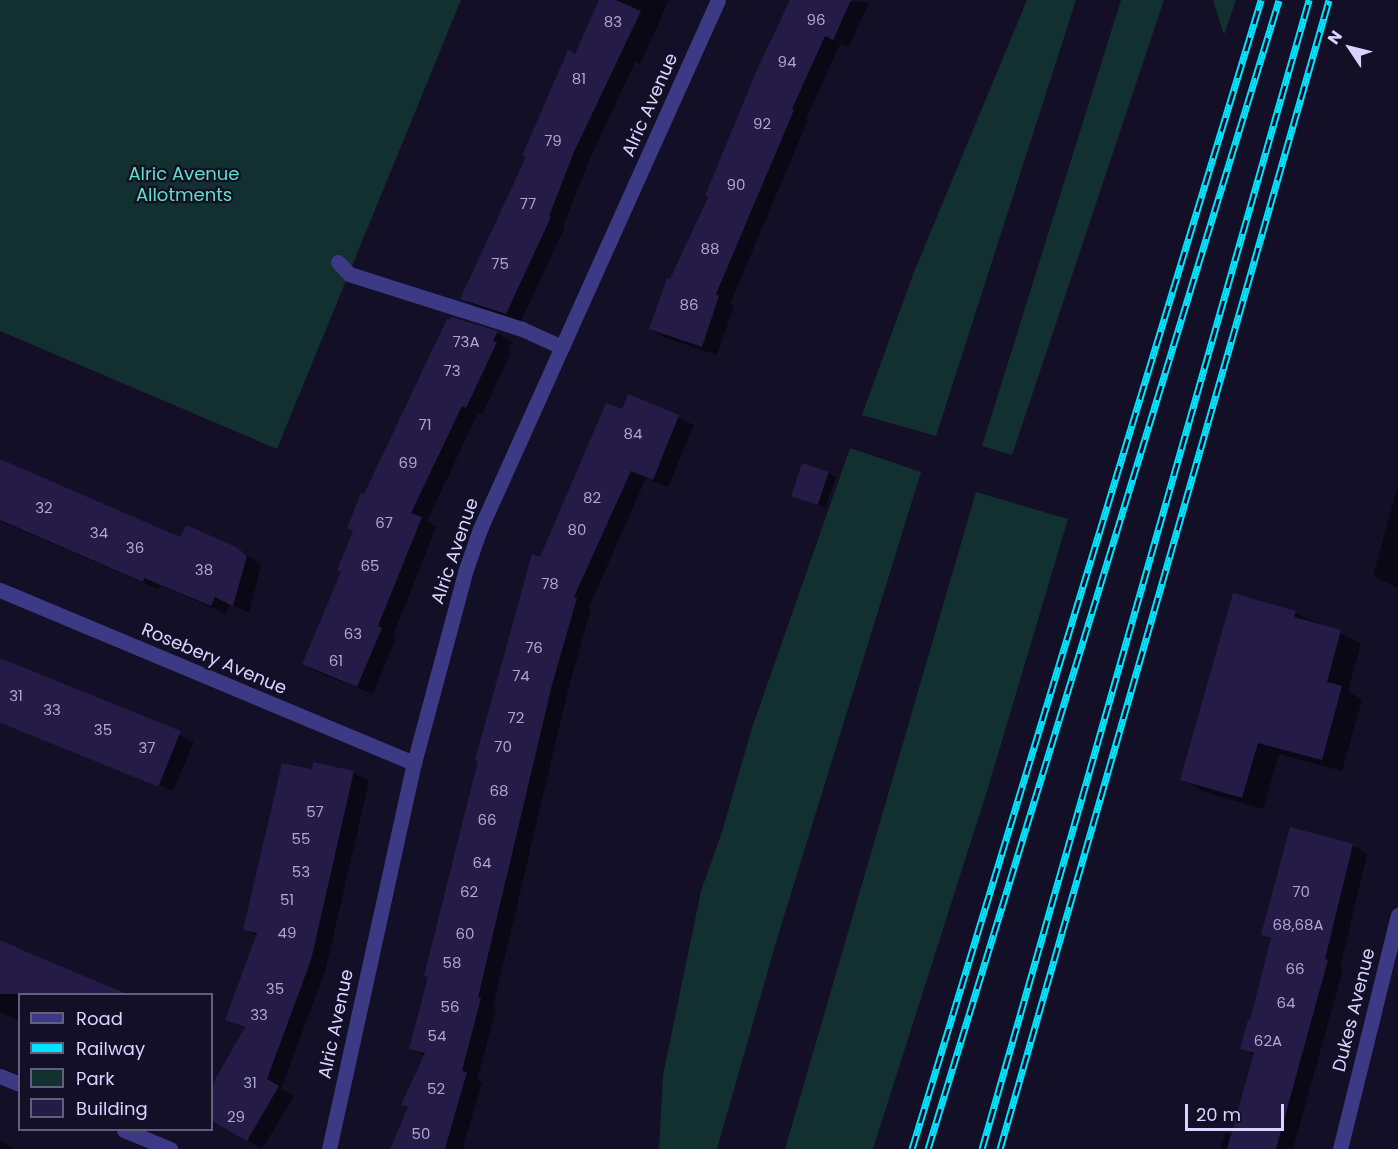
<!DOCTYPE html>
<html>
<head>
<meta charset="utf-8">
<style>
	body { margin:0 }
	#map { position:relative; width:1398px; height:1149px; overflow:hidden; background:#130f26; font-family:Poppins,sans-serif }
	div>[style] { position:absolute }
	.green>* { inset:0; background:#12302f }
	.shadow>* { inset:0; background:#0007 }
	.building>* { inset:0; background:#241b47; transform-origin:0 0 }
	.lane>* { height:15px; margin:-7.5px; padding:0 7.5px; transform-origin:7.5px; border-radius:7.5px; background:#3d3a85 }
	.street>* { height:15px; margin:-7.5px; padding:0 7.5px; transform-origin:7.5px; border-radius:7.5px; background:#3d3a85 }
	.rail>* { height:7px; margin-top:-3.5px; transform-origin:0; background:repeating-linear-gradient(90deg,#130f26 0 14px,#00e5ff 0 28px); box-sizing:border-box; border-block:2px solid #00e5ff }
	span { translate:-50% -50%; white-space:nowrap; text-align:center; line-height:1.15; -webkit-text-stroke:4.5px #130f26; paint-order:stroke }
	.number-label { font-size:15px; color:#aca6d1 }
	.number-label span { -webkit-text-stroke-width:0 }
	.street-label { font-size:18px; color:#d9d4ff }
	.park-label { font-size:18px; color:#5fe0c0 }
	.legend { position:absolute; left:18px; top:993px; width:195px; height:138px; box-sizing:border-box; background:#130f26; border:2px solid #625e7d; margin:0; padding:8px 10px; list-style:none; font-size:18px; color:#d9d4ff }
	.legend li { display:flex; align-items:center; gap:12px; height:30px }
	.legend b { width:30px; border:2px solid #625e7d }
	.north { position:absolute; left:1320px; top:18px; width:60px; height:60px; -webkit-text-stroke:4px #130f26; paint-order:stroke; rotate:305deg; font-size:16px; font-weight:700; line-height:24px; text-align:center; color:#d9d4ff }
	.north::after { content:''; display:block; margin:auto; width:21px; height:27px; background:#d9d4ff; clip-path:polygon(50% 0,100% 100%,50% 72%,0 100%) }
	.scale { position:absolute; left:1185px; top:1104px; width:99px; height:27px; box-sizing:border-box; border:3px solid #d9d4ff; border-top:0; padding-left:8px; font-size:18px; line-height:21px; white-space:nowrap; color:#d9d4ff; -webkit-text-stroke:4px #130f26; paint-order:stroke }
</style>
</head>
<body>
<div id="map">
	<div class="green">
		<div style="clip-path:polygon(0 0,461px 0,277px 449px,0 331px)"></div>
		<div style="clip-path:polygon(1027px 0,1076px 0,936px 436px,862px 415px,914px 272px)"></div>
		<div style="clip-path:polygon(1121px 0,1164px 0,1012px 455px,982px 446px)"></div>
		<div style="clip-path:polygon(1213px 0,1236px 0,1224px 35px)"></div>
		<div style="clip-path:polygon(850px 448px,921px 472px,777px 939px,717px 1149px,659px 1149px,663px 1075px,701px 891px,722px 832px,752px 728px)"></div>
		<div style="clip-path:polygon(976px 492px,1068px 519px,987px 791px,873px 1149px,785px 1149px)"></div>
	</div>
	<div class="shadow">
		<div style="clip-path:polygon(601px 0,669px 0,640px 64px,635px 62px,589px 161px,563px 226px,565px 227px,521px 321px,477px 307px,462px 298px)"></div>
		<div style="clip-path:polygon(792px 0,869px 2px,849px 47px,840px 44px,806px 119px,808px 120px,730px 304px,734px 306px,717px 355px,666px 338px,650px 329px)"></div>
		<div style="clip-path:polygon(497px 333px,512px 342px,508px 350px,511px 352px,482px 415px,478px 413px,427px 521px,436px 527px,393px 636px,396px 638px,373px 694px,319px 673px,304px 664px,343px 572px,365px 496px)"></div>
		<div style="clip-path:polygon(629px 396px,694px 425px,668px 487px,646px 478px,589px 607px,591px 608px,567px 694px,493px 1007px,496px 1009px,477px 1080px,482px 1083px,463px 1147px,468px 1149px,391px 1149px,409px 1107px,425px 1056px,411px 1048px,540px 559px)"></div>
		<div style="clip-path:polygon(0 461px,181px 539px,236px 549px,252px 558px,261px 566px,249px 613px,230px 604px,226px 614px,160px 585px,158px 589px,0 521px)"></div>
		<div style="clip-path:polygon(828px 473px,836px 477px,825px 508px,792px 495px)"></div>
		<div style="clip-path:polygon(1398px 485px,1398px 588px,1373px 576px)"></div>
		<div style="clip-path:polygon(evenodd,1234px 595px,1295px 613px,1361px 643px,1348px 691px,1362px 700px,1342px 771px,1279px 754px,1263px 809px,1202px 791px,1182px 779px,1234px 595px,1293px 616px,1297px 616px,1293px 625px,1291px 624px,1293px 616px)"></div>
		<div style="clip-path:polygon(0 658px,194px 742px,173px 791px,0 718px)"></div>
		<div style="clip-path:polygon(354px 773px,369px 781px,326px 968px,281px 1089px,294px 1096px,262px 1149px,212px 1119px,212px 1088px,246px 1029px,227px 1019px,258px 936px,245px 929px)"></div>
		<div style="clip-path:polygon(1352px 845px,1367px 854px,1340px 968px,1343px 970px,1293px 1149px,1220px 1149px,1225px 1133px,1233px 1135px,1255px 1056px,1242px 1048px,1251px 1022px,1272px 940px,1263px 935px)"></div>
		<div style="clip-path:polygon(0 942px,105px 989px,103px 994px,20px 994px,20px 1021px,0 1012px)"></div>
		<div style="clip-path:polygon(0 1141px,3px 1142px,15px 1149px,0 1149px)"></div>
	</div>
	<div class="building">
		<div style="clip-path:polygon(599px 0,616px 0,641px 11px,574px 152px,549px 216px,551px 217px,506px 314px,460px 299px,526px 157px,522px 156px,568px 50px,575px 54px)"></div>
		<div style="clip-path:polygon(790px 0,851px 0,833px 40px,825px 36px,792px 109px,794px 110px,716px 294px,719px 296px,702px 347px,649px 329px,667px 278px,670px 279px,708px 197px,705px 196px,756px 72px)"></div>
		<div style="clip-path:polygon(451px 317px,498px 331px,493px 341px,497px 342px,466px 408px,462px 406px,411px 513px,422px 517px,378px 626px,382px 628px,357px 687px,302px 664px,341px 572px,337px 570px,353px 531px,347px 528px,361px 493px,364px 494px,447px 319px,450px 320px)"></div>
		<div style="clip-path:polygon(628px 394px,679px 415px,653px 480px,631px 471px,574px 597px,577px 598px,552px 685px,484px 972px,478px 998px,481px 998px,462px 1071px,467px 1072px,445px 1149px,390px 1149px,408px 1107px,401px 1105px,425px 1053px,409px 1049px,428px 977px,424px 976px,478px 761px,475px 760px,532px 554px,540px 557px,606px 403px,622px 409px)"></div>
		<div style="clip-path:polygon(0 459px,180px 537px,186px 525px,236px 547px,247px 556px,233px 606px,215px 597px,211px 606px,144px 578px,143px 582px,0 520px)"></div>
		<div style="left:802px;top:463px;width:28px;height:35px;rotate:18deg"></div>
		<div style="clip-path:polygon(1233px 593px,1296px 611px,1294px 617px,1341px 630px,1327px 682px,1342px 686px,1322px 760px,1258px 743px,1242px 798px,1180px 780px)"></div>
		<div style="left:0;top:658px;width:195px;height:60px;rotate:22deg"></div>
		<div style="clip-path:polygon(313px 762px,354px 771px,311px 960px,267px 1079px,279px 1086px,247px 1141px,212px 1121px,212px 1085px,245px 1027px,225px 1020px,257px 933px,243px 930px,282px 763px,312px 769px)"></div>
		<div style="clip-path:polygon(1290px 827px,1353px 844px,1325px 959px,1328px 960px,1276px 1149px,1227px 1149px,1254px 1053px,1240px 1049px,1248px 1020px,1250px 1020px,1271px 938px,1261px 935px)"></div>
		<div style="clip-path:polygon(0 940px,29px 953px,127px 994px,0 994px)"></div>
	</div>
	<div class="lane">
		<div style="left:338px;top:262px;width:16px;rotate:47deg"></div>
		<div style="left:349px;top:274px;width:182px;rotate:17.6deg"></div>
		<div style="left:522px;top:329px;width:44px;rotate:24.2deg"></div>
	</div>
	<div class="street">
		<div style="left:0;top:590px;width:449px;rotate:22.7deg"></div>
		<div style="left:0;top:1076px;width:22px;rotate:22deg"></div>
		<div style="left:124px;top:1130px;width:50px;rotate:22.4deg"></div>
		<div style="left:329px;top:1149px;width:395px;rotate:-77.6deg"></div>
		<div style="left:414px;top:763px;width:198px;rotate:-75deg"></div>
		<div style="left:465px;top:572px;width:46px;rotate:-70.8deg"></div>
		<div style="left:480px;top:529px;width:580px;rotate:-65.78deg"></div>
		<div style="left:1340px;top:1149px;width:241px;rotate:-76.1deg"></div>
	</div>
	<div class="rail">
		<div style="left:912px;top:1149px;width:1201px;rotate:-73.1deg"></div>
		<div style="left:928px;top:1149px;width:1201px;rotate:-73.01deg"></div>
		<div style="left:982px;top:1149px;width:1195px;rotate:-74.11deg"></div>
		<div style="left:1000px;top:1149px;width:1195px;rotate:-74.02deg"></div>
	</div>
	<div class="number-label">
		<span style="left:816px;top:20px">96</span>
		<span style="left:613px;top:22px">83</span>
		<span style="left:787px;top:62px">94</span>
		<span style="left:579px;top:79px">81</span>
		<span style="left:762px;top:124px">92</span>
		<span style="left:553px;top:141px">79</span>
		<span style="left:736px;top:185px">90</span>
		<span style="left:528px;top:204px">77</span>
		<span style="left:710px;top:249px">88</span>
		<span style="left:500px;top:264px">75</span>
		<span style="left:689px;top:305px">86</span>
		<span style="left:466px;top:342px">73A</span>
		<span style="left:452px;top:371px">73</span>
		<span style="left:425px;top:425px">71</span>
		<span style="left:633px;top:434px">84</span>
		<span style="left:408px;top:463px">69</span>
		<span style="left:592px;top:498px">82</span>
		<span style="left:44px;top:508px">32</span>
		<span style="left:384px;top:523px">67</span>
		<span style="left:577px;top:530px">80</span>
		<span style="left:99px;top:533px">34</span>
		<span style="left:135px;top:548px">36</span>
		<span style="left:370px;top:566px">65</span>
		<span style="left:204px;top:570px">38</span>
		<span style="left:550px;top:584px">78</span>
		<span style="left:353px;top:634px">63</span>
		<span style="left:534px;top:648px">76</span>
		<span style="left:336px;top:661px">61</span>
		<span style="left:521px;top:676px">74</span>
		<span style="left:16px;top:696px">31</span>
		<span style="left:52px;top:710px">33</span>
		<span style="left:516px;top:718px">72</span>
		<span style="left:103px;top:730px">35</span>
		<span style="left:503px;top:747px">70</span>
		<span style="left:147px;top:748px">37</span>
		<span style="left:499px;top:791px">68</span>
		<span style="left:315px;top:812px">57</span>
		<span style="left:487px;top:820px">66</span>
		<span style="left:301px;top:839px">55</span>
		<span style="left:482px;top:863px">64</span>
		<span style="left:301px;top:872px">53</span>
		<span style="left:469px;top:892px">62</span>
		<span style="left:1301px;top:892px">70</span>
		<span style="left:287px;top:900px">51</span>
		<span style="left:1298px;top:925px">68,68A</span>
		<span style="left:287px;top:933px">49</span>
		<span style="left:465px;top:934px">60</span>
		<span style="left:452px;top:963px">58</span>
		<span style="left:1295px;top:969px">66</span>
		<span style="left:275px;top:989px">35</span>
		<span style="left:1286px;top:1003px">64</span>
		<span style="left:450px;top:1007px">56</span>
		<span style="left:259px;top:1015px">33</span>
		<span style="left:437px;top:1036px">54</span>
		<span style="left:1268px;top:1041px">62A</span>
		<span style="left:250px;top:1083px">31</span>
		<span style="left:436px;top:1089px">52</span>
		<span style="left:236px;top:1117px">29</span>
		<span style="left:421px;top:1134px">50</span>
	</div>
	<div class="street-label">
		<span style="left:650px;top:105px;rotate:-66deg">Alric Avenue</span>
		<span style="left:455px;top:551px;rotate:-71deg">Alric Avenue</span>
		<span style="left:214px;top:659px;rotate:23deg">Rosebery Avenue</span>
		<span style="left:1354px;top:1010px;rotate:-76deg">Dukes Avenue</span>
		<span style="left:336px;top:1024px;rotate:-78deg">Alric Avenue</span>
	</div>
	<div class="park-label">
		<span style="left:184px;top:185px">Alric Avenue<br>Allotments</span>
	</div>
	<ul class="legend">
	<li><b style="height:8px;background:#3d3a85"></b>Road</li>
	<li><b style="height:8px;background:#00e5ff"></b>Railway</li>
	<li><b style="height:16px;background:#12302f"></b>Park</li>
	<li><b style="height:16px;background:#241b47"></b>Building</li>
	</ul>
	<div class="north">N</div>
	<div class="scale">20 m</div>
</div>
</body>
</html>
